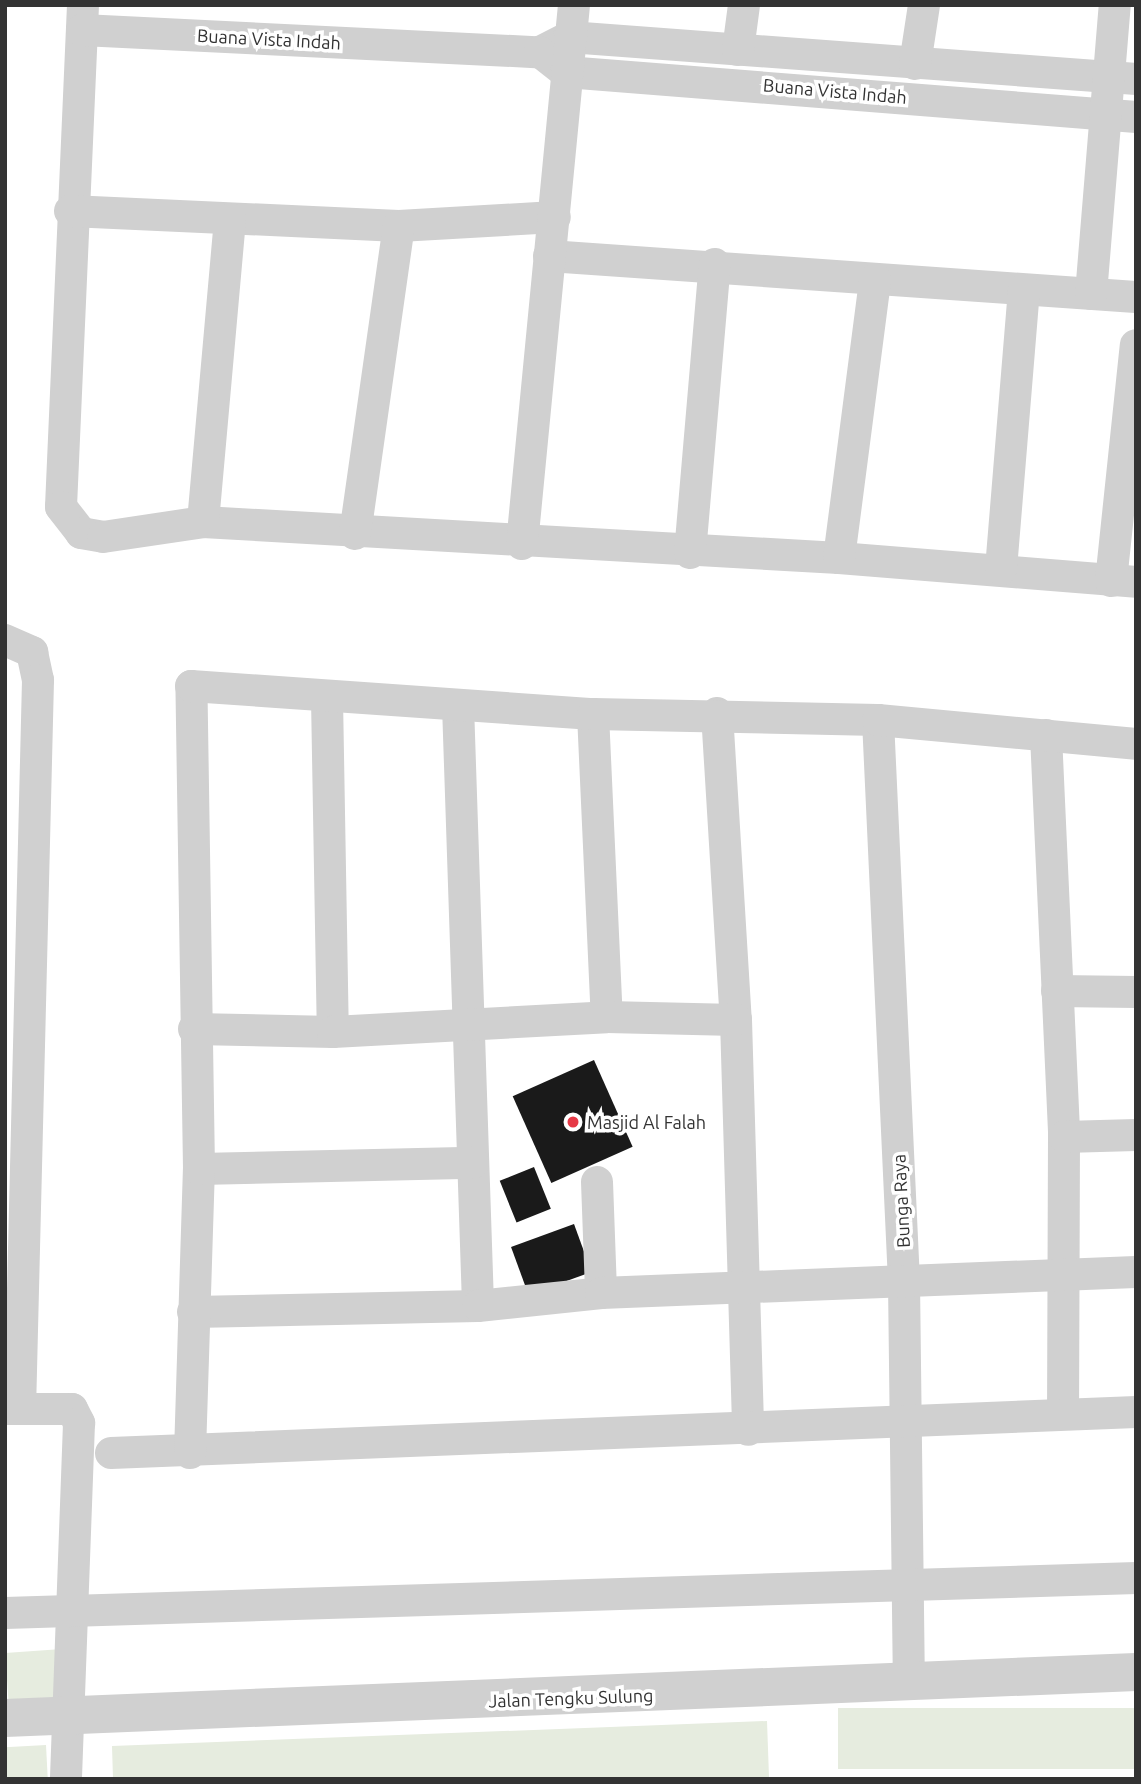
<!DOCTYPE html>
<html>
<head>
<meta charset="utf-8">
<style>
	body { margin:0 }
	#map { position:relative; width:1141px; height:1784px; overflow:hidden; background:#fff; font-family:Ubuntu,sans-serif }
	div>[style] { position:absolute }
	.green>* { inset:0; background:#e6ecdf; transform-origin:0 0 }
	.building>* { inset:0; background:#1a1a1a; transform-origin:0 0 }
	.minor>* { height:32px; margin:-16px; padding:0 16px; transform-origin:16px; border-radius:16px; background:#d0d0d0 }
	.tertiary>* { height:38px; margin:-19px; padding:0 19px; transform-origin:19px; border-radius:19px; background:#d0d0d0 }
	.dots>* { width:19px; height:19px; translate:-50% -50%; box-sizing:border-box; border:4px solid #fff; border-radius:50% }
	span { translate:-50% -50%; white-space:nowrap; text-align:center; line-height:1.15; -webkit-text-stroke:7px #fff; paint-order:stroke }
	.street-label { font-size:18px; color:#333 }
	.poi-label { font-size:18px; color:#333 }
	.left { translate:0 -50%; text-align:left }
	.frame { position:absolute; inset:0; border:7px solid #333; pointer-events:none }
</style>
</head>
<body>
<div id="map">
	<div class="green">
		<div style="left:62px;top:1649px;width:51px;height:57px;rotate:86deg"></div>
		<div style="left:1136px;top:1708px;width:61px;height:298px;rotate:90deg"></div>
		<div style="clip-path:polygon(767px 1721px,769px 1777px,113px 1779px,112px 1746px)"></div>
		<div style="left:46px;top:1745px;width:34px;height:41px;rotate:87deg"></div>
	</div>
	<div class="building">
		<div style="left:594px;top:1060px;width:95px;height:89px;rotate:66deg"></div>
		<div style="left:534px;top:1167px;width:45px;height:37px;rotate:68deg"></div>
		<div style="left:574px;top:1224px;width:51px;height:67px;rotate:70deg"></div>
	</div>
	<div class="minor">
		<div style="left:83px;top:5px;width:502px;rotate:92.51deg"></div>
		<div style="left:61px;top:507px;width:33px;rotate:52deg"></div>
		<div style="left:81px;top:533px;width:22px;rotate:10deg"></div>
		<div style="left:103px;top:537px;width:101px;rotate:-8.5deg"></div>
		<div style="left:203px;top:522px;width:637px;rotate:3.24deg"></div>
		<div style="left:839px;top:558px;width:298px;rotate:4.6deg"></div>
		<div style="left:82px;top:30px;width:459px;rotate:2.8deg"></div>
		<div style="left:540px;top:52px;width:33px;rotate:-27deg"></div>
		<div style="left:569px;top:37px;width:569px;rotate:4.24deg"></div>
		<div style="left:738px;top:50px;width:45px;rotate:-82.4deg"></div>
		<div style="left:540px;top:52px;width:33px;rotate:38deg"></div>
		<div style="left:566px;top:72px;width:572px;rotate:4.51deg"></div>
		<div style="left:915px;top:64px;width:60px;rotate:-81.3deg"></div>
		<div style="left:70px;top:211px;width:329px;rotate:2.6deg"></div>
		<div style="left:399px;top:226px;width:156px;rotate:-3.3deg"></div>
		<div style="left:549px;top:256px;width:588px;rotate:4deg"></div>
		<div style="left:1091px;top:294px;width:290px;rotate:-85.3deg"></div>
		<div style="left:203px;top:522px;width:304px;rotate:-84.9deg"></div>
		<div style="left:355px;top:534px;width:311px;rotate:-81.9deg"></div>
		<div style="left:522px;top:544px;width:542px;rotate:-84.49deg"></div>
		<div style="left:690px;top:553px;width:290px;rotate:-85.1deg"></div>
		<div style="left:839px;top:558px;width:281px;rotate:-82.6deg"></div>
		<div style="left:1001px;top:569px;width:280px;rotate:-85.3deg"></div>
		<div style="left:1111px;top:581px;width:237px;rotate:-84deg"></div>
		<div style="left:5px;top:640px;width:30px;rotate:24deg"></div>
		<div style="left:32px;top:652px;width:29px;rotate:78deg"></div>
		<div style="left:38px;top:680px;width:729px;rotate:91.41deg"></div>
		<div style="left:327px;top:698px;width:334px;rotate:89deg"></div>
		<div style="left:458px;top:705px;width:601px;rotate:88.09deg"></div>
		<div style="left:717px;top:713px;width:308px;rotate:86.5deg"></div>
		<div style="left:736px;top:1020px;width:410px;rotate:88.3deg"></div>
		<div style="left:593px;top:714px;width:303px;rotate:87.4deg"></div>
		<div style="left:878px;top:720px;width:563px;rotate:87.35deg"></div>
		<div style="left:904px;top:1282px;width:401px;rotate:89.3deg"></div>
		<div style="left:1046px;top:735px;width:402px;rotate:87.4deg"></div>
		<div style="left:1064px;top:1137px;width:277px;rotate:90.2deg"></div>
		<div style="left:1057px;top:991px;width:79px;rotate:0.7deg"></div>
		<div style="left:194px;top:1029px;width:139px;rotate:1.2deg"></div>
		<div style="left:333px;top:1032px;width:274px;rotate:-3.1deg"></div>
		<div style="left:607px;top:1017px;width:129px;rotate:1.3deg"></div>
		<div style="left:1064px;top:1137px;width:72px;rotate:-1.6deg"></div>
		<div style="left:199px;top:1169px;width:274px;rotate:-1.3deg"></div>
		<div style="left:597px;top:1182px;width:111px;rotate:87.9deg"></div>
		<div style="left:193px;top:1312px;width:285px;rotate:-1.2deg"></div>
		<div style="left:478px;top:1306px;width:124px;rotate:-6deg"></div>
		<div style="left:601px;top:1293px;width:535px;rotate:-2.25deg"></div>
		<div style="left:5px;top:1409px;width:67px"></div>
		<div style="left:72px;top:1409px;width:16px;rotate:63deg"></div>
		<div style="left:79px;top:1423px;width:356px;rotate:92.1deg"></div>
		<div style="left:111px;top:1453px;width:1026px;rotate:-2.29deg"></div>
		<div style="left:190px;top:1453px;width:284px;rotate:-88.2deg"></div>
		<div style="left:199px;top:1169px;width:483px;rotate:-90.9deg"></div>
		<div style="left:191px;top:686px;width:403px;rotate:4deg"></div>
		<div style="left:593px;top:714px;width:285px;rotate:1.2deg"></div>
		<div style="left:878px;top:720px;width:259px;rotate:5.3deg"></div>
		<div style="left:5px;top:1613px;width:1132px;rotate:-1.77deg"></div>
	</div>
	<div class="tertiary">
		<div style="left:5px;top:1718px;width:1132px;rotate:-2.33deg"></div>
	</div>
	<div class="dots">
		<div style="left:573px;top:1122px;background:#e63946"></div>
	</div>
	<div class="street-label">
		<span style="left:269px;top:39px;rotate:3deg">Buana Vista Indah</span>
		<span style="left:835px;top:91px;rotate:5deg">Buana Vista Indah</span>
		<span style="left:901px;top:1201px;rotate:-93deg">Bunga Raya</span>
		<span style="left:571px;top:1698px;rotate:-2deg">Jalan Tengku Sulung</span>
	</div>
	<div class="poi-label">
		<span class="left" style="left:587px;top:1122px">Masjid Al Falah</span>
	</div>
	<div class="frame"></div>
</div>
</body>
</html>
